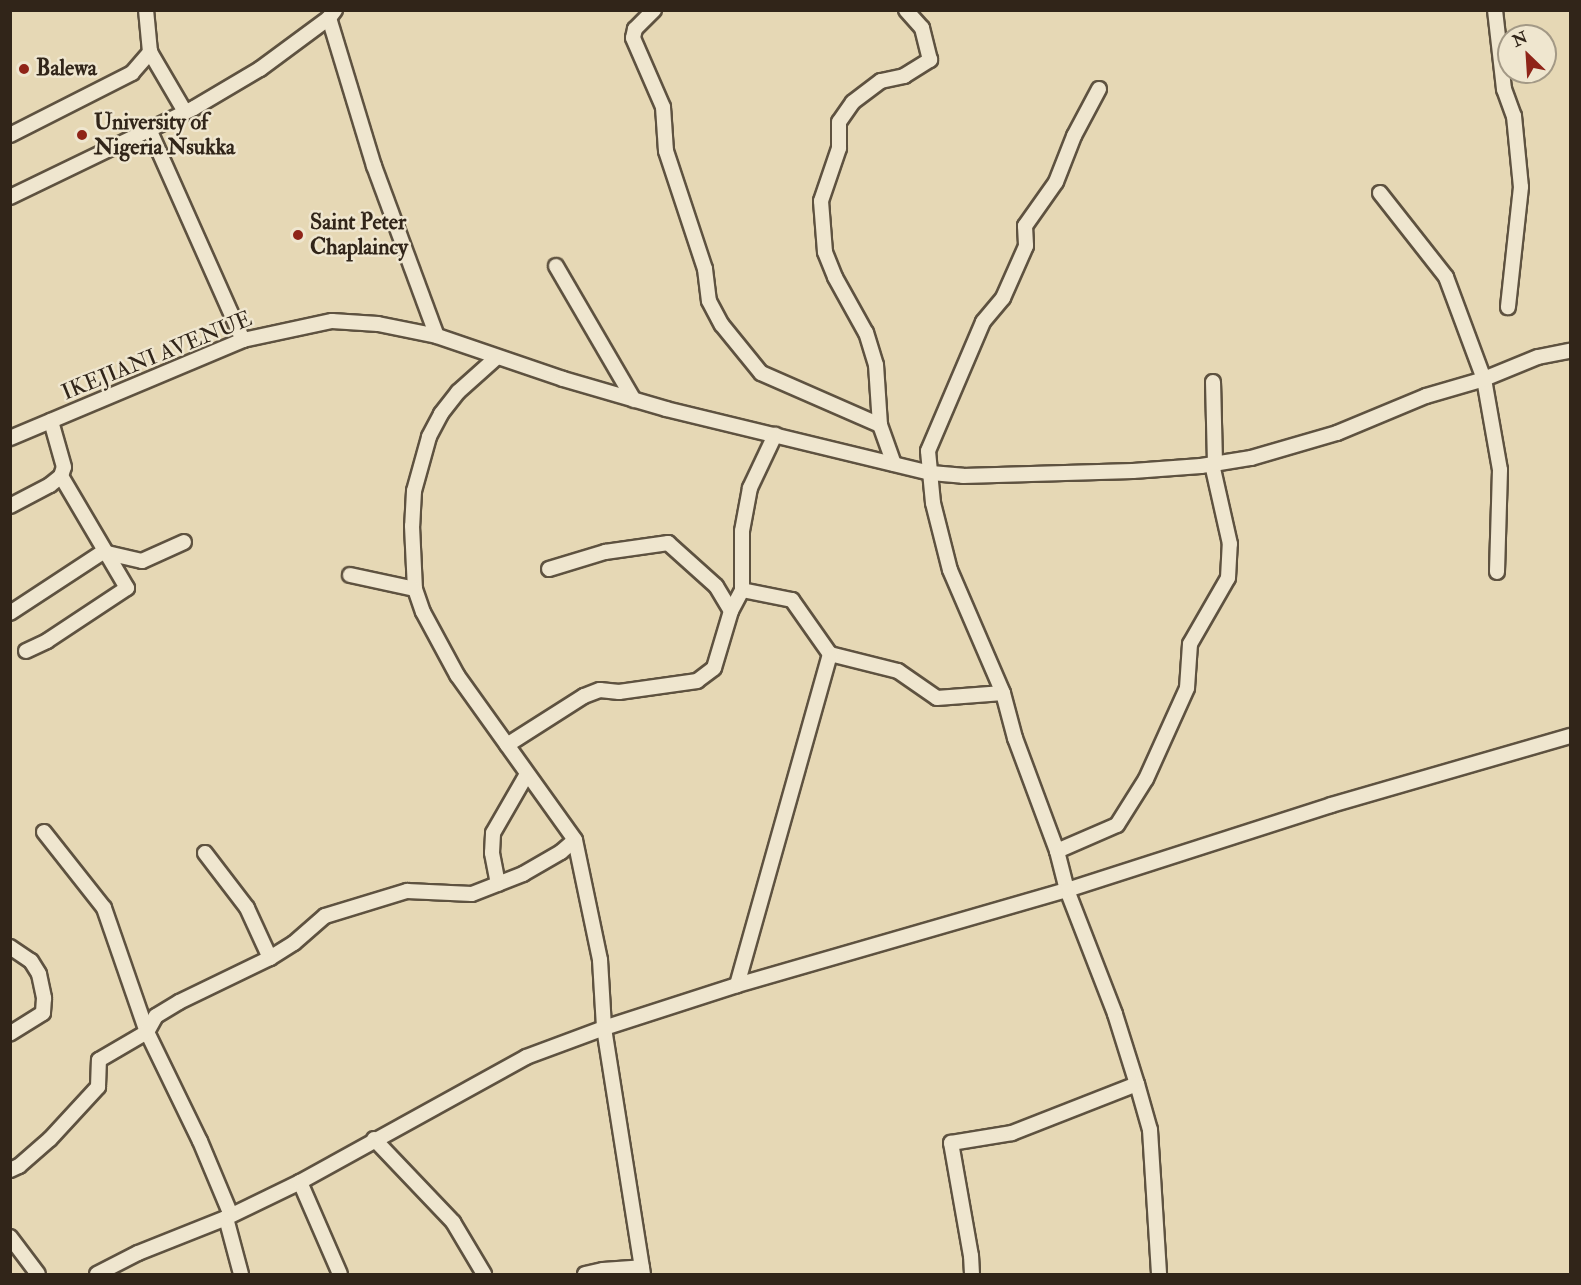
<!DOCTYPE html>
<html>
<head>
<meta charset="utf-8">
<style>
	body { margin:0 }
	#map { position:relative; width:1581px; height:1285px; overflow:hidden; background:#e6d8b5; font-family:"IM FELL Double Pica",serif }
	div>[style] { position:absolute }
	.roads { filter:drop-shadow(2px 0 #5e5240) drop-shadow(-2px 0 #5e5240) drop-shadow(0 2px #5e5240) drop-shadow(0 -2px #5e5240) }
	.minor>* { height:14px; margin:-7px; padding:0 7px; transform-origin:7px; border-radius:7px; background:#efe6cf }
	.dots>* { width:16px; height:16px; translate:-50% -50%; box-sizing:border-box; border:3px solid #efe6cf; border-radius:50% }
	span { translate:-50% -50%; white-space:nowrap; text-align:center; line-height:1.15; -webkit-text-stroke:5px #efe6cf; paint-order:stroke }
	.poi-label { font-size:22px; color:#312519; font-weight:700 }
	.left { translate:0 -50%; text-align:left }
	.street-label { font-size:22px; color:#312519 }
	.frame { position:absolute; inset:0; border:12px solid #312519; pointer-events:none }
	.north { position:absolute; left:1497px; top:24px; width:60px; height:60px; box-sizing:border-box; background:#efe6cf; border:2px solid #a39986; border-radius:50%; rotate:335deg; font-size:16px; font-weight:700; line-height:24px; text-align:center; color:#312519 }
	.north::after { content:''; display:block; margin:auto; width:21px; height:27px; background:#8f2418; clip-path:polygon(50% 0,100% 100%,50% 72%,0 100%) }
</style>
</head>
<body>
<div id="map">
	<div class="roads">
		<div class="minor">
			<div style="left:654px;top:10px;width:27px;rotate:135deg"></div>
			<div style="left:635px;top:29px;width:9px;rotate:103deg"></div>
			<div style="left:633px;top:38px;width:75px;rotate:66.5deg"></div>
			<div style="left:663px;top:107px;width:44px;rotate:86.1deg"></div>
			<div style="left:666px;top:151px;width:124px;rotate:71.7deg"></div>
			<div style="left:705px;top:269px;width:32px;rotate:83deg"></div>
			<div style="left:709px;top:301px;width:27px;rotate:62deg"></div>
			<div style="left:722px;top:325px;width:62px;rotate:50.9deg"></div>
			<div style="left:761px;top:373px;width:130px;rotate:23.6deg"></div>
			<div style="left:1495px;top:10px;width:80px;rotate:83.5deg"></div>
			<div style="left:1504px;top:89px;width:29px;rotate:70deg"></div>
			<div style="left:1514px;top:116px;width:71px;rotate:84.4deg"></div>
			<div style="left:1521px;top:187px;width:121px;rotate:96.2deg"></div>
			<div style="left:329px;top:18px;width:155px;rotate:73.1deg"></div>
			<div style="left:374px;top:166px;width:181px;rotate:69.7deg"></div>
			<div style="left:150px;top:52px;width:69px;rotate:59.7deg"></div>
			<div style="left:1099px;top:89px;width:53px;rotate:118deg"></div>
			<div style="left:1074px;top:136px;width:49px;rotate:111.4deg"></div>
			<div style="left:1056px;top:182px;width:54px;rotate:125.2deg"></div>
			<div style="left:1025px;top:226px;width:20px;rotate:87deg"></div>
			<div style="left:1026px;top:246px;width:57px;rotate:113.9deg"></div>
			<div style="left:1003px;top:298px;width:31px;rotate:130deg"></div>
			<div style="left:983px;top:322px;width:140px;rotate:113.1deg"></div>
			<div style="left:928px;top:451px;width:52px;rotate:84.5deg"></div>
			<div style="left:933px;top:503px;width:69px;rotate:75.8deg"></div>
			<div style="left:950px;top:570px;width:134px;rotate:66.7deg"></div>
			<div style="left:1003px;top:693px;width:47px;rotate:75.1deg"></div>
			<div style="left:1015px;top:738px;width:121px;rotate:69.6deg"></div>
			<div style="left:1057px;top:851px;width:40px;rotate:75.6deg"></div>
			<div style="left:1067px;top:890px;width:133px;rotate:68.8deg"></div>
			<div style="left:1115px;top:1014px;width:73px;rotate:72.6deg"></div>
			<div style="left:1137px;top:1084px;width:48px;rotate:74.2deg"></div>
			<div style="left:1150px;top:1130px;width:144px;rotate:86.4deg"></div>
			<div style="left:149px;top:129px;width:231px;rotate:66deg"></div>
			<div style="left:10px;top:135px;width:137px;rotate:-26.9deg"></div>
			<div style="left:132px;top:73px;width:28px;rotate:-49deg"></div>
			<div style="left:150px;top:52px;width:42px;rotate:-95.4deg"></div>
			<div style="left:1380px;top:193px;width:107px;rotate:51.8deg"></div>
			<div style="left:1446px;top:277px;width:109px;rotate:69.6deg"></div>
			<div style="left:1484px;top:379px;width:92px;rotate:80deg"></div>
			<div style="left:1500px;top:470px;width:102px;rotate:91.7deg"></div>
			<div style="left:10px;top:197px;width:204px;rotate:-25.8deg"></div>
			<div style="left:194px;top:108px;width:77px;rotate:-30.6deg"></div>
			<div style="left:260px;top:69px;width:86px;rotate:-36.5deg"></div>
			<div style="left:329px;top:18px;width:10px;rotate:-53deg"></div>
			<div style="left:556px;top:266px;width:155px;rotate:59.8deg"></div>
			<div style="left:496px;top:358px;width:51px;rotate:138.2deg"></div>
			<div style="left:458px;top:392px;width:28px;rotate:128deg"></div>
			<div style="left:441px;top:414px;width:26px;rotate:118deg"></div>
			<div style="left:429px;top:437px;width:56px;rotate:105.5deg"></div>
			<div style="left:414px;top:491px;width:35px;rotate:93deg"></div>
			<div style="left:412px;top:526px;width:63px;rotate:87.3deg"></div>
			<div style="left:415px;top:589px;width:24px;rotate:71deg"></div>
			<div style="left:423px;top:612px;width:72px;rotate:61.6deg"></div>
			<div style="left:457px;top:675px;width:203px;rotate:54.4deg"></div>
			<div style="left:575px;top:840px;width:123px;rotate:78.2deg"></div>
			<div style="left:600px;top:960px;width:68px;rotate:86.6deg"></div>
			<div style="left:604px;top:1028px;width:249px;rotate:81deg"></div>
			<div style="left:10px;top:438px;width:253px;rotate:-22.8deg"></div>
			<div style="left:243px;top:340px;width:91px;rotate:-12.1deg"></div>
			<div style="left:332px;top:321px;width:46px;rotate:3.7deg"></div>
			<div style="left:378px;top:324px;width:60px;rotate:11.5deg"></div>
			<div style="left:437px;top:336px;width:133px;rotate:18.8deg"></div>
			<div style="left:563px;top:379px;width:107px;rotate:16.2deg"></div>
			<div style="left:666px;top:409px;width:273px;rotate:13.6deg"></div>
			<div style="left:931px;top:473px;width:32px;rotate:5deg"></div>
			<div style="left:963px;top:476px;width:170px;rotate:-1.7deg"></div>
			<div style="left:1133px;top:471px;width:68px;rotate:-4.2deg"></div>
			<div style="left:1201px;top:466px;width:51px;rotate:-9.1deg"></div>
			<div style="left:1251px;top:458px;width:90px;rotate:-16.2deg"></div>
			<div style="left:1337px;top:433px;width:96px;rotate:-22.6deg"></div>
			<div style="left:1426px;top:396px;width:60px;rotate:-16.3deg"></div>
			<div style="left:1484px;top:379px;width:58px;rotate:-22.2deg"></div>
			<div style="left:1538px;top:357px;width:33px;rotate:-11deg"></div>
			<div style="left:894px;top:464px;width:41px;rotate:-109.7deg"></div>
			<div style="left:880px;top:425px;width:60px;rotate:-93.8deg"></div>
			<div style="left:876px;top:365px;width:34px;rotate:-107deg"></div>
			<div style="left:866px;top:333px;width:64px;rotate:-119deg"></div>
			<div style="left:835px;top:277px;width:27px;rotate:-112deg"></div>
			<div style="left:825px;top:252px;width:51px;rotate:-94.5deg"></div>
			<div style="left:821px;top:201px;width:56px;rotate:-71.2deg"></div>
			<div style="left:839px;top:148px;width:26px;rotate:-90deg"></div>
			<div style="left:839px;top:122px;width:24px;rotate:-55deg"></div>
			<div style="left:853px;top:102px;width:35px;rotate:-37deg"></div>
			<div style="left:881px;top:81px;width:24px;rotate:-12deg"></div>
			<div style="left:904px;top:76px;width:31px;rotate:-32deg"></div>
			<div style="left:930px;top:60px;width:33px;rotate:-104deg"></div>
			<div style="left:922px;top:28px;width:24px;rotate:-132deg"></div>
			<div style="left:10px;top:506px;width:45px;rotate:-27.7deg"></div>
			<div style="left:50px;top:485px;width:14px;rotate:-39deg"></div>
			<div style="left:61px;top:476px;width:9px;rotate:-72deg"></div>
			<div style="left:64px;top:467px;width:48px;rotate:-105.8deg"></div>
			<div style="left:549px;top:569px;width:59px;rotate:-16.9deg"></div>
			<div style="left:605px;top:552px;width:64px;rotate:-8.1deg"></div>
			<div style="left:668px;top:543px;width:64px;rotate:41.9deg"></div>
			<div style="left:716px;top:586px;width:29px;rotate:59deg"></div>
			<div style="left:350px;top:575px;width:66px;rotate:12.2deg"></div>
			<div style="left:742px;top:590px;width:51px;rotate:11.3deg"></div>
			<div style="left:792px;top:600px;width:66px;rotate:54.9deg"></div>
			<div style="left:830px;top:654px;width:70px;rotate:14deg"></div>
			<div style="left:898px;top:671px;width:47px;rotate:34.7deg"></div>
			<div style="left:937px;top:698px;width:66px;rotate:-4.3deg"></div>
			<div style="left:10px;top:613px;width:111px;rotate:-33.3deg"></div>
			<div style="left:103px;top:552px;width:40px;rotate:13deg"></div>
			<div style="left:142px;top:561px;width:46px;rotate:-24.3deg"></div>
			<div style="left:26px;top:651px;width:23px;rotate:-25deg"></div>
			<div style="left:47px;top:641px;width:96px;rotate:-33.5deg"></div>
			<div style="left:127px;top:588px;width:130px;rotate:-120.5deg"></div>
			<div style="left:507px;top:745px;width:91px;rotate:-32.5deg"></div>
			<div style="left:584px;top:696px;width:17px;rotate:-21deg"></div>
			<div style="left:600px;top:690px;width:19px;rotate:6deg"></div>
			<div style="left:619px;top:692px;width:79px;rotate:-8deg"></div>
			<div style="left:697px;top:681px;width:21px;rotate:-37deg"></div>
			<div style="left:714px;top:668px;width:59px;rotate:-73.4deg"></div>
			<div style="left:731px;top:611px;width:24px;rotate:-62deg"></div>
			<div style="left:742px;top:590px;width:59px;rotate:-90deg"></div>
			<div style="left:742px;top:531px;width:44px;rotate:-79.5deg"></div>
			<div style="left:750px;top:488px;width:59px;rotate:-64.7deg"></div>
			<div style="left:44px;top:832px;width:97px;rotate:51.7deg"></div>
			<div style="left:104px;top:908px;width:131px;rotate:70.9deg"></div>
			<div style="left:147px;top:1032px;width:121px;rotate:64.1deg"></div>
			<div style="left:200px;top:1141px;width:80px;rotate:67.3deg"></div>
			<div style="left:1057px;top:851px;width:65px;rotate:-23.4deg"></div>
			<div style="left:1117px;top:825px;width:54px;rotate:-57.8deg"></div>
			<div style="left:1146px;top:779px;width:100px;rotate:-65.7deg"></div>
			<div style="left:1187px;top:688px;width:44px;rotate:-86.1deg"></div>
			<div style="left:1190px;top:644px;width:76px;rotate:-60.1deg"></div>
			<div style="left:1228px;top:578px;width:34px;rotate:-87deg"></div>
			<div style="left:1230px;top:544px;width:82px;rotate:-102.7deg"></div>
			<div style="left:1212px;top:464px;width:3px;rotate:-18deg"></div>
			<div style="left:1215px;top:463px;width:81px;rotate:-91.4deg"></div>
			<div style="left:205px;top:853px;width:69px;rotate:52.6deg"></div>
			<div style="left:247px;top:908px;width:55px;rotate:65.3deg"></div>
			<div style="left:498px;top:884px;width:32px;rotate:-101deg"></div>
			<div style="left:492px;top:853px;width:20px;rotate:-87deg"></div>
			<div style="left:493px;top:833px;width:68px;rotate:-60deg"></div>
			<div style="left:10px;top:947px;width:25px;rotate:34deg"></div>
			<div style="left:31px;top:961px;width:15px;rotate:58deg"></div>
			<div style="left:39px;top:974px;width:25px;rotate:78deg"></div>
			<div style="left:44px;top:998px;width:15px;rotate:94deg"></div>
			<div style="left:43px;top:1013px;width:39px;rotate:148deg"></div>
			<div style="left:737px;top:985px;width:344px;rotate:-74.3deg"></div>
			<div style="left:374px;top:1139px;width:115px;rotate:46.4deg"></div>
			<div style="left:453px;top:1222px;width:61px;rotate:59.2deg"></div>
			<div style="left:10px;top:1170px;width:10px;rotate:-24deg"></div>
			<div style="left:19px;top:1166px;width:41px;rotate:-41.1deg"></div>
			<div style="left:50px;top:1139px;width:71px;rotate:-47.3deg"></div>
			<div style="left:98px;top:1087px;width:27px;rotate:-88deg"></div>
			<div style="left:99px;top:1060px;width:56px;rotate:-30.3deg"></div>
			<div style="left:147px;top:1032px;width:18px;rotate:-61deg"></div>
			<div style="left:156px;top:1016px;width:27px;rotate:-31deg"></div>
			<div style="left:179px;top:1002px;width:101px;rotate:-25.8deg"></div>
			<div style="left:270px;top:958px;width:28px;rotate:-32deg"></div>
			<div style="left:294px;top:943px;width:41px;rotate:-41.1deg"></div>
			<div style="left:325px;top:916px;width:86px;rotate:-17deg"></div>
			<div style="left:407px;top:891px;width:65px;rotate:2.6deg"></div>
			<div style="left:472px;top:894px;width:55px;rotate:-21.4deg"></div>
			<div style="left:523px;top:874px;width:44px;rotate:-30.1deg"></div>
			<div style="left:561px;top:852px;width:18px;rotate:-41deg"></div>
			<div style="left:300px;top:1182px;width:100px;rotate:66.5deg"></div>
			<div style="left:226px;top:1218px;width:58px;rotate:75deg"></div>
			<div style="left:10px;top:1237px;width:46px;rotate:52.9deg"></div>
			<div style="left:97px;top:1274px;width:46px;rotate:-27.1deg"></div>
			<div style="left:138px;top:1253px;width:95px;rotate:-21.7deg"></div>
			<div style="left:226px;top:1218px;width:82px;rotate:-25.9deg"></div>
			<div style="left:300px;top:1182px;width:258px;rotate:-28.9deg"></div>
			<div style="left:526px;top:1057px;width:83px;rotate:-20.4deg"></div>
			<div style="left:604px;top:1028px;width:140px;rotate:-17.9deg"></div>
			<div style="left:737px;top:985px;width:343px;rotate:-16.1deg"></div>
			<div style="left:1067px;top:890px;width:277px;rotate:-17.8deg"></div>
			<div style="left:1331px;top:805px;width:249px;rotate:-16.1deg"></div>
			<div style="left:585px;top:1274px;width:18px;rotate:-13deg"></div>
			<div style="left:603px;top:1270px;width:39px;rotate:-4deg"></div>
			<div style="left:972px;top:1274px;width:18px;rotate:-93deg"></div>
			<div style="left:971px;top:1256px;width:115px;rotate:-100deg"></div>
			<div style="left:951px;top:1143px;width:62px;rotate:-9.3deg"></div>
			<div style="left:1012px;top:1133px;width:134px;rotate:-21.4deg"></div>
		</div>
	</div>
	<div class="dots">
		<div style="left:24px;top:69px;background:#8f2418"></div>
		<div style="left:82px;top:135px;background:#8f2418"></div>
		<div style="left:298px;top:235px;background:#8f2418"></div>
	</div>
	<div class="poi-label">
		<span class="left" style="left:36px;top:69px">Balewa</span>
		<span class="left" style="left:94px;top:135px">University of<br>Nigeria Nsukka</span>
		<span class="left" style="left:310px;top:235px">Saint Peter<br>Chaplaincy</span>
	</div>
	<div class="street-label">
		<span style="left:157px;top:356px;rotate:-22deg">IKEJIANI AVENUE</span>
	</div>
	<div class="frame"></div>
	<div class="north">N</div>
</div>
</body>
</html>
